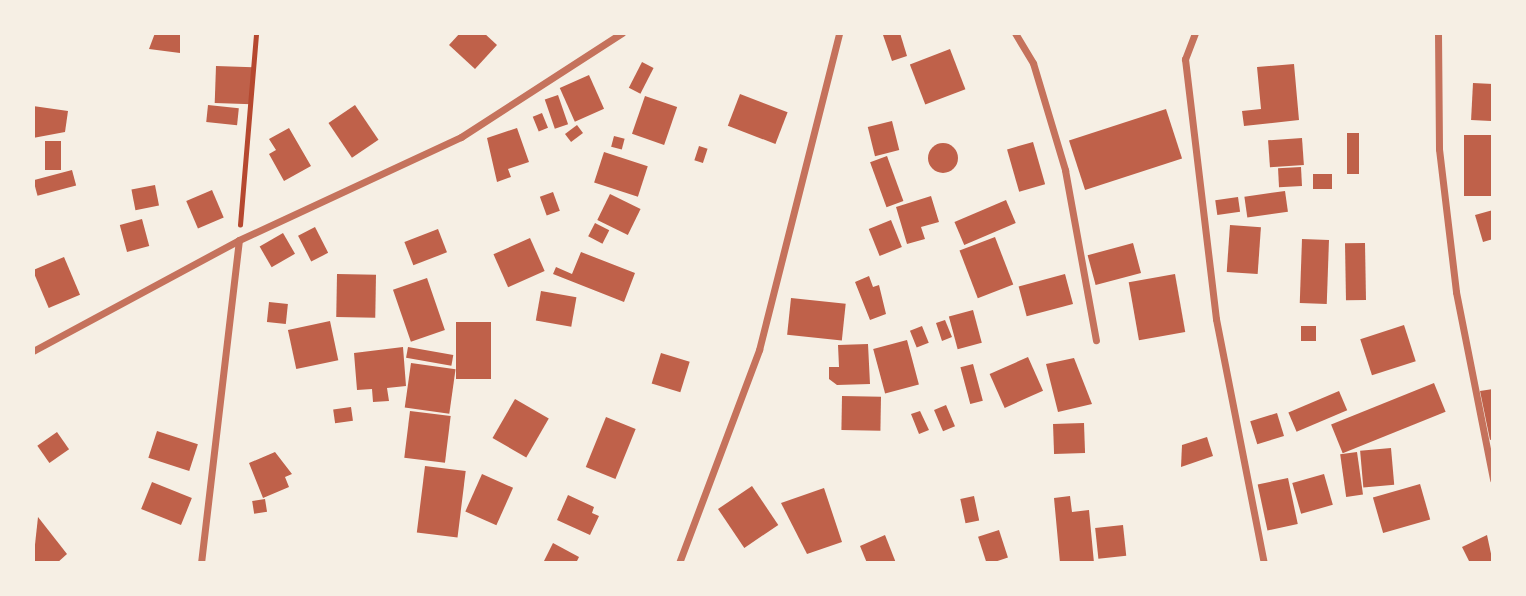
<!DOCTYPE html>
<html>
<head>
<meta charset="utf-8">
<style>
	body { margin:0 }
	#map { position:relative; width:1526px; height:596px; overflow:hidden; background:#f6efe4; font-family:"PT Sans Narrow",sans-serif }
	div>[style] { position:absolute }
	.building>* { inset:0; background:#bf614a; transform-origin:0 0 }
	.round { border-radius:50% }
	.path>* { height:4.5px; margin:-2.25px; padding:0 2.25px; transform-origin:2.25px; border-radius:2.25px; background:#b5482f }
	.minor>* { height:7px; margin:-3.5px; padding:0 3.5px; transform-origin:3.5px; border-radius:3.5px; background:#c5725c }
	span { translate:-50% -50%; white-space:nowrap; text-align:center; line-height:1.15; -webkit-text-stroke:5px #f6efe4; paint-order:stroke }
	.frame { position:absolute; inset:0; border:35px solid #f6efe4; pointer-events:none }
</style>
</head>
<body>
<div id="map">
	<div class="building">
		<div style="clip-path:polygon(155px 33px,180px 33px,180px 53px,149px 49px)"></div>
		<div style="clip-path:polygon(460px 33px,484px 33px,497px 45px,475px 69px,449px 45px)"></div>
		<div style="clip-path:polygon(900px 33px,907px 56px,892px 61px,883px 35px)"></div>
		<div style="left:950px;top:49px;width:43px;height:43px;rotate:69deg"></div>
		<div style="left:642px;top:62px;width:13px;height:29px;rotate:27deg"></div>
		<div style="clip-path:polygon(1294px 64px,1299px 120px,1244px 126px,1242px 111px,1261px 109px,1257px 67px)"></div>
		<div style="left:216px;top:66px;width:37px;height:37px;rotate:2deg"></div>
		<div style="left:589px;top:75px;width:37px;height:32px;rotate:66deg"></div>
		<div style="left:1473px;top:83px;width:20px;height:37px;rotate:3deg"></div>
		<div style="left:740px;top:94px;width:51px;height:34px;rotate:21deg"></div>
		<div style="left:558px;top:95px;width:31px;height:14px;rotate:71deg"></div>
		<div style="left:645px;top:96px;width:34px;height:40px;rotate:19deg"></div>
		<div style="left:208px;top:105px;width:31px;height:17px;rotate:6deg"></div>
		<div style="left:355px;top:105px;width:42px;height:32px;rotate:56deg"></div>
		<div style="clip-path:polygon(33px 106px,68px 111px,65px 132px,33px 138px)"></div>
		<div style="left:1166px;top:109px;width:52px;height:102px;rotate:72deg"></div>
		<div style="left:542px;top:113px;width:16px;height:10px;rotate:68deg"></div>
		<div style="left:892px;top:121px;width:30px;height:25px;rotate:76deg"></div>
		<div style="left:577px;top:125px;width:10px;height:15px;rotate:53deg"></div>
		<div style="clip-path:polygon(289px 128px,311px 166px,284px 181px,269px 154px,276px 150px,269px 139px)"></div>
		<div style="clip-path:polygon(517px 128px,529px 162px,508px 169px,511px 177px,497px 182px,487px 138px)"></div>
		<div style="left:1347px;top:133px;width:12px;height:41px"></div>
		<div style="left:1493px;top:135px;width:61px;height:29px;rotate:90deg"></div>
		<div style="left:614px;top:136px;width:11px;height:11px;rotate:15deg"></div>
		<div style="left:1302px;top:138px;width:27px;height:34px;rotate:86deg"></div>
		<div style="left:45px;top:141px;width:16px;height:29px"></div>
		<div style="left:1033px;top:142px;width:44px;height:27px;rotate:74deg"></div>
		<div class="round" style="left:928px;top:143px;width:30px;height:30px"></div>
		<div style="left:699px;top:146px;width:9px;height:15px;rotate:18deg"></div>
		<div style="left:604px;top:152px;width:46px;height:32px;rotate:18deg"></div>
		<div style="left:887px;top:156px;width:48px;height:18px;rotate:70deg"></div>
		<div style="left:1301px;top:167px;width:19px;height:23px;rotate:87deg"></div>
		<div style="left:72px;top:170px;width:16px;height:40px;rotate:75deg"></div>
		<div style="left:1332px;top:174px;width:15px;height:19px;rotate:90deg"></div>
		<div style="left:155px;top:185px;width:21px;height:24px;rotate:79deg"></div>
		<div style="left:212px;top:190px;width:30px;height:28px;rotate:67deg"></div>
		<div style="left:1285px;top:191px;width:21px;height:41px;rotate:82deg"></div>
		<div style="left:553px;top:192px;width:20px;height:14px;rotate:70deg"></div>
		<div style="left:610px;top:194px;width:34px;height:29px;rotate:26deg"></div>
		<div style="clip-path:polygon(931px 196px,939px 222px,921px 227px,925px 239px,907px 244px,896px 207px)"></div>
		<div style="left:1238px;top:197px;width:15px;height:23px;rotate:82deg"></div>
		<div style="left:1006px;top:200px;width:25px;height:56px;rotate:67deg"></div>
		<div style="clip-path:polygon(1493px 210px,1493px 239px,1483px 242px,1475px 215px)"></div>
		<div style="left:142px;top:219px;width:28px;height:23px;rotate:75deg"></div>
		<div style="left:891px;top:220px;width:29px;height:24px;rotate:68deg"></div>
		<div style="left:595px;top:223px;width:16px;height:15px;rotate:27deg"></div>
		<div style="left:1230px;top:225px;width:31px;height:47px;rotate:4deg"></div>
		<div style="left:315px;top:227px;width:29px;height:19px;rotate:63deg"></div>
		<div style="left:438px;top:229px;width:25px;height:36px;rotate:69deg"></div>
		<div style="left:283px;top:233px;width:24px;height:27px;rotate:60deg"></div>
		<div style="left:995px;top:237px;width:51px;height:38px;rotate:69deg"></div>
		<div style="left:530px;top:238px;width:36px;height:40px;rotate:66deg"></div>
		<div style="left:1302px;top:239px;width:27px;height:64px;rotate:2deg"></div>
		<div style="left:1133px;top:243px;width:31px;height:47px;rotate:75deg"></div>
		<div style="left:1365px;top:243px;width:57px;height:20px;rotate:89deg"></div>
		<div style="clip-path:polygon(581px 252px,635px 273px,624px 302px,553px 274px,556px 267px,572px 274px)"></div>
		<div style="left:64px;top:257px;width:41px;height:34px;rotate:67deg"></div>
		<div style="left:337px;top:274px;width:39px;height:43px;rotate:1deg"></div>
		<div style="left:1065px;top:274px;width:31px;height:48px;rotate:75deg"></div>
		<div style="left:1175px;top:274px;width:59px;height:47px;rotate:80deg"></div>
		<div style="clip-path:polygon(869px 276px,873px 287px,879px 285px,886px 314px,870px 320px,855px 282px)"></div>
		<div style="left:427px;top:278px;width:55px;height:36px;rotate:71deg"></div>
		<div style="left:541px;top:291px;width:36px;height:30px;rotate:10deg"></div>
		<div style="left:791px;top:298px;width:55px;height:37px;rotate:6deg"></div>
		<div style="left:269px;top:302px;width:19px;height:20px;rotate:6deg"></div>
		<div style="left:973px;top:310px;width:34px;height:25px;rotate:75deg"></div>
		<div style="clip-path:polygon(945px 320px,952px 337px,942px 341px,936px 323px)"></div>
		<div style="left:330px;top:321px;width:40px;height:43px;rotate:78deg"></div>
		<div style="left:456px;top:322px;width:35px;height:57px"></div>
		<div style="left:1404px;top:325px;width:38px;height:46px;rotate:72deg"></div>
		<div style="left:922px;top:326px;width:18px;height:13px;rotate:68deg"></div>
		<div style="left:1301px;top:326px;width:15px;height:15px"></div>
		<div style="left:907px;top:340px;width:46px;height:35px;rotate:75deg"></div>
		<div style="clip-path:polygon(868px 344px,870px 384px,837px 385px,829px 379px,829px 367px,839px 367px,838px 345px)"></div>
		<div style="clip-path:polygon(403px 347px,406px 386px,387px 388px,389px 401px,373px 402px,372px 389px,357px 390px,354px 353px)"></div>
		<div style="left:408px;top:347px;width:46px;height:11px;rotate:10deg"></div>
		<div style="left:661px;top:353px;width:30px;height:32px;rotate:17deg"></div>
		<div style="left:1028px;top:357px;width:37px;height:42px;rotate:66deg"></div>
		<div style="clip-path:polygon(1074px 358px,1092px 404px,1058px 412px,1046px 364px)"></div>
		<div style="left:411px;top:363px;width:45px;height:45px;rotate:8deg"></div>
		<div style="left:973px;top:364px;width:38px;height:13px;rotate:75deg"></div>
		<div style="left:1434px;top:383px;width:31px;height:111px;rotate:68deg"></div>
		<div style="clip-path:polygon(1493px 389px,1493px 439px,1490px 440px,1480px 391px)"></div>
		<div style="left:1339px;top:391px;width:21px;height:55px;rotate:67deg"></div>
		<div style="left:842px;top:396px;width:39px;height:34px;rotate:1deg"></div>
		<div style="left:515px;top:399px;width:39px;height:45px;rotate:30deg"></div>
		<div style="left:946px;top:405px;width:23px;height:13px;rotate:67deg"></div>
		<div style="left:351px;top:407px;width:14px;height:18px;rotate:82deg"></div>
		<div style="left:410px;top:411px;width:41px;height:47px;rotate:7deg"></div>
		<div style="clip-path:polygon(920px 411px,929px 430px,919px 434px,911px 414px)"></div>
		<div style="left:1277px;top:413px;width:24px;height:28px;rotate:73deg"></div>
		<div style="left:606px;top:417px;width:32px;height:54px;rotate:22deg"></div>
		<div style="left:1084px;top:423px;width:30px;height:31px;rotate:88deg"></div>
		<div style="left:157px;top:431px;width:43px;height:28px;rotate:18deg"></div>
		<div style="left:57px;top:432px;width:21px;height:24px;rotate:55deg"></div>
		<div style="clip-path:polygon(1207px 437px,1213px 456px,1181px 467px,1182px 445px)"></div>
		<div style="left:1391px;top:448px;width:37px;height:31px;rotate:85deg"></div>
		<div style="clip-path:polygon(275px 452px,292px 474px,285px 477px,289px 487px,263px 498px,249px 463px)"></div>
		<div style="left:1357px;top:452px;width:43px;height:17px;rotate:82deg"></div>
		<div style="left:425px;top:466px;width:41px;height:67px;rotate:7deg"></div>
		<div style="left:482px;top:474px;width:34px;height:41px;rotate:24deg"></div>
		<div style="left:1324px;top:474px;width:32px;height:33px;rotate:74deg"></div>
		<div style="left:1288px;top:478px;width:47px;height:31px;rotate:78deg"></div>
		<div style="left:152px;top:482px;width:43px;height:29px;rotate:22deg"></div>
		<div style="left:1420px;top:484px;width:37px;height:49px;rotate:74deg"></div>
		<div style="left:752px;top:486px;width:47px;height:41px;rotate:56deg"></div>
		<div style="clip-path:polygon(824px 488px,842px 542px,807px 554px,781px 503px)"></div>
		<div style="clip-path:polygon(568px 495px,594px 507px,592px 513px,599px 516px,590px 535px,557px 520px)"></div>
		<div style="left:974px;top:496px;width:25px;height:14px;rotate:78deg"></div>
		<div style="clip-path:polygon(1070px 496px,1072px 512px,1089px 510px,1094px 563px,1060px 563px,1054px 498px)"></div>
		<div style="left:265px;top:499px;width:13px;height:13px;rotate:81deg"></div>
		<div style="clip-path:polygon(38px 517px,67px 554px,57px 563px,33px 563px)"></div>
		<div style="left:1123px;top:525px;width:31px;height:28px;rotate:84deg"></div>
		<div style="left:999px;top:530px;width:29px;height:22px;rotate:72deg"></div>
		<div style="clip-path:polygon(885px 535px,896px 563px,867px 563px,860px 546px)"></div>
		<div style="clip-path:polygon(1487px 535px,1493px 563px,1470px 563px,1462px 547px)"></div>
		<div style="clip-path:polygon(553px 543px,579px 557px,576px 563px,543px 563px)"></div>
	</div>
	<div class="path">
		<div style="left:240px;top:225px;width:193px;rotate:-85.2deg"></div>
	</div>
	<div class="minor">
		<div style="left:1015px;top:33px;width:35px;rotate:59deg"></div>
		<div style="left:1033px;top:63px;width:112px;rotate:73.3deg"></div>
		<div style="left:1065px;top:170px;width:173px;rotate:79.7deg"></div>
		<div style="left:1195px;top:33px;width:28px;rotate:111deg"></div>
		<div style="left:1185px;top:59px;width:262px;rotate:83.2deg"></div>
		<div style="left:1216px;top:319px;width:249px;rotate:78.9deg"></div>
		<div style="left:1438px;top:33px;width:116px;rotate:89.5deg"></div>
		<div style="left:1439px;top:149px;width:144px;rotate:83.2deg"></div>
		<div style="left:1456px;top:292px;width:191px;rotate:78.8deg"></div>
		<div style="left:33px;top:351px;width:234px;rotate:-28.3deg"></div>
		<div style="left:239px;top:240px;width:245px;rotate:-24.9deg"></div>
		<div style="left:461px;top:137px;width:192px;rotate:-32.9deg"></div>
		<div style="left:201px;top:563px;width:325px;rotate:-83.3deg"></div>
		<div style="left:679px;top:563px;width:228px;rotate:-69.4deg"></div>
		<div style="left:759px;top:350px;width:327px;rotate:-75.8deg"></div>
	</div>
	<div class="frame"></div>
</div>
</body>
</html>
